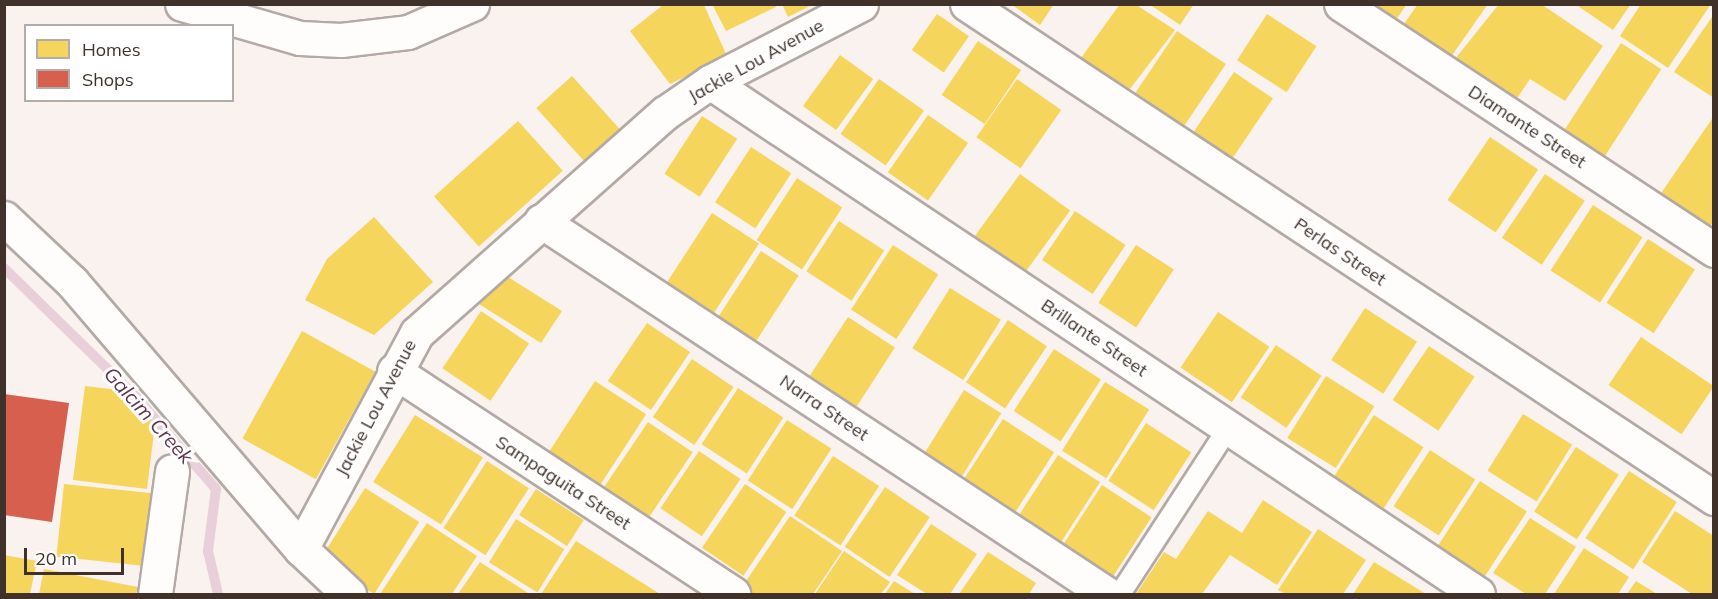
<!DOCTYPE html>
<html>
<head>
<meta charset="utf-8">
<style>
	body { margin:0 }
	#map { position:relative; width:1718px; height:599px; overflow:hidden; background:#faf2ee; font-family:Mulish,sans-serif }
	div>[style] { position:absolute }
	.homes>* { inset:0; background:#f6d55c; transform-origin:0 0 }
	.shops>* { inset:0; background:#d6604d }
	.stream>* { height:10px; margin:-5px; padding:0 5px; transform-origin:5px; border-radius:5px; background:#e8cfda }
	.roads { filter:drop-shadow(2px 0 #b3a9a5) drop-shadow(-2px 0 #b3a9a5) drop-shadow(0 2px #b3a9a5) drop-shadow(0 -2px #b3a9a5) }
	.lane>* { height:20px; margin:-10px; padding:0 10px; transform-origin:10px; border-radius:10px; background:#fefdfc }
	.street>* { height:33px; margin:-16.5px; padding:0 16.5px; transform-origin:16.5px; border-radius:16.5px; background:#fefdfc }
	span { translate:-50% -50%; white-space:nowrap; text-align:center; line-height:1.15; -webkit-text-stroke:6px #fff; paint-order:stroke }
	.street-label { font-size:18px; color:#40322b }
	.water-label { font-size:20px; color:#60344f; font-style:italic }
	.frame { position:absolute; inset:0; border:6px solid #40322b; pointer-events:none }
	.legend { position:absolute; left:24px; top:24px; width:210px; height:78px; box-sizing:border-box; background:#fff; border:2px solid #b3adaa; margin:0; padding:8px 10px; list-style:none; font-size:18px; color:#40322b }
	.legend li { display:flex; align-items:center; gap:12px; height:30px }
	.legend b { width:30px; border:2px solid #b3adaa }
	.scale { position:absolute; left:24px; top:548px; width:100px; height:27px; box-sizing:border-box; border:3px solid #40322b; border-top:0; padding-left:8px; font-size:18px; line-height:21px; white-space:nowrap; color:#40322b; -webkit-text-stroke:4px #fff; paint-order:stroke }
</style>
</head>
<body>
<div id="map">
	<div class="homes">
		<div style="clip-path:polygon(712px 4px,775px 4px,776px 7px,726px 31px)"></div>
		<div style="clip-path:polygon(782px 4px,814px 4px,788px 17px)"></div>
		<div style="clip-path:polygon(1011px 4px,1054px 4px,1040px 25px)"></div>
		<div style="clip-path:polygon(1120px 4px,1135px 4px,1175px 30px,1130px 89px,1081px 58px)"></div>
		<div style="clip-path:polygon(1149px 4px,1194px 4px,1180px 25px)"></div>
		<div style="clip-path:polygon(1354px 4px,1407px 4px,1389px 30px)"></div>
		<div style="clip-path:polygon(1418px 4px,1488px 4px,1446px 64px,1399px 31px)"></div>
		<div style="clip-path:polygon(1499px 4px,1541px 4px,1603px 46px,1565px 101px,1530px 79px,1509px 110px,1447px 69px)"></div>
		<div style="clip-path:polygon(1575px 4px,1631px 4px,1613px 30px)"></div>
		<div style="clip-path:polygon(1641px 4px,1711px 4px,1668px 68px,1620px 36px)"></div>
		<div style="clip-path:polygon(663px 5px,704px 5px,727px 56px,670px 84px,630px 31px)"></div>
		<div style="left:937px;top:14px;width:39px;height:44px;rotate:35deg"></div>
		<div style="left:1267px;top:14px;width:59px;height:55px;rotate:33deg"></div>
		<div style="clip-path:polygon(1714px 14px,1714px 98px,1674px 72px)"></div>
		<div style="left:1177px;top:31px;width:59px;height:88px;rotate:34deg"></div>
		<div style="left:978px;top:41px;width:52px;height:65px;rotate:34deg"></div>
		<div style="left:1621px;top:43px;width:48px;height:111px;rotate:33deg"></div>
		<div style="left:840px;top:55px;width:41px;height:63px;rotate:36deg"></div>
		<div style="left:1234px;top:72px;width:47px;height:85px;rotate:34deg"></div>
		<div style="left:572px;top:76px;width:82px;height:48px;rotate:48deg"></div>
		<div style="left:879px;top:79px;width:55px;height:67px;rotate:35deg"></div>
		<div style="left:1017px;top:79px;width:54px;height:71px;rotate:35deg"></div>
		<div style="left:928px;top:115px;width:49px;height:70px;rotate:35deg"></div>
		<div style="left:702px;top:116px;width:42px;height:69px;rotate:33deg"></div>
		<div style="clip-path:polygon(1714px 116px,1714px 221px,1706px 231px,1657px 199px)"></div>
		<div style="left:518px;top:121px;width:67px;height:113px;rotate:48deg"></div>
		<div style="left:1490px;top:137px;width:58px;height:76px;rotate:34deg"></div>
		<div style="left:751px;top:147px;width:48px;height:66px;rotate:33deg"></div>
		<div style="left:1020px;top:174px;width:62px;height:77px;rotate:36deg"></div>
		<div style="left:1545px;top:174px;width:48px;height:77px;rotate:34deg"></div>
		<div style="left:797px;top:178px;width:54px;height:74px;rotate:33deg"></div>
		<div style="left:1593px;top:205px;width:59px;height:78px;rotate:33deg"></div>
		<div style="left:1075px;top:211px;width:61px;height:59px;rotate:34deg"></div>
		<div style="left:712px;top:213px;width:56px;height:90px;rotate:33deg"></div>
		<div style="clip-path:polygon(374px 217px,433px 282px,374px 335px,305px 300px,327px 259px)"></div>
		<div style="left:839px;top:221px;width:54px;height:60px;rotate:33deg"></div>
		<div style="left:1648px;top:239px;width:56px;height:76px;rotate:33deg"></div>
		<div style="left:893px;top:245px;width:54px;height:77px;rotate:33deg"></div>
		<div style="left:1136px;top:245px;width:45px;height:69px;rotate:33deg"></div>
		<div style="left:761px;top:251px;width:45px;height:89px;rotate:33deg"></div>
		<div style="clip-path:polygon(505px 275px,562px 311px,541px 343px,474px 301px)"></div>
		<div style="left:950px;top:288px;width:60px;height:71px;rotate:32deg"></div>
		<div style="left:1365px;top:308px;width:62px;height:62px;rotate:33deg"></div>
		<div style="left:481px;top:311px;width:58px;height:69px;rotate:34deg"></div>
		<div style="left:1218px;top:312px;width:62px;height:67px;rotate:34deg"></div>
		<div style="left:848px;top:317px;width:56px;height:80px;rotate:33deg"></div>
		<div style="left:1008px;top:320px;width:47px;height:75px;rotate:34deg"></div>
		<div style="left:647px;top:323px;width:52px;height:70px;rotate:34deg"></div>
		<div style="left:302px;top:331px;width:84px;height:123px;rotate:29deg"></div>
		<div style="left:1641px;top:337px;width:88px;height:58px;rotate:34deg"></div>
		<div style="left:1276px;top:345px;width:55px;height:63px;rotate:34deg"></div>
		<div style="left:1429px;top:346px;width:55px;height:65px;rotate:34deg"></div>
		<div style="left:1054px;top:349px;width:56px;height:74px;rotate:33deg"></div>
		<div style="left:692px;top:359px;width:50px;height:70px;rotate:34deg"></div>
		<div style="left:1326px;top:376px;width:57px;height:73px;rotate:32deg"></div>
		<div style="left:595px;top:381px;width:61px;height:89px;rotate:33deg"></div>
		<div style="left:1105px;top:382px;width:52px;height:81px;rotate:32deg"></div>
		<div style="clip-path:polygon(85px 386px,126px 391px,155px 424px,147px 489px,73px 480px)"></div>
		<div style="left:738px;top:388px;width:54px;height:67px;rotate:33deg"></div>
		<div style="left:964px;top:390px;width:44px;height:82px;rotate:32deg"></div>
		<div style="left:1523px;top:414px;width:58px;height:67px;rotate:32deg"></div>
		<div style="left:415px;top:415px;width:80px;height:79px;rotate:32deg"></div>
		<div style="left:1374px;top:415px;width:59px;height:78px;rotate:33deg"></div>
		<div style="left:1003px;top:419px;width:61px;height:79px;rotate:33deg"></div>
		<div style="left:787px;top:420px;width:53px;height:72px;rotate:33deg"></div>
		<div style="left:648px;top:422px;width:54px;height:79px;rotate:34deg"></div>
		<div style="left:1146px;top:423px;width:54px;height:69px;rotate:33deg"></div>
		<div style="left:1576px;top:447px;width:51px;height:77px;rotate:33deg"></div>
		<div style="left:1430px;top:450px;width:54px;height:67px;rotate:33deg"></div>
		<div style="left:699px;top:451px;width:50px;height:69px;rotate:34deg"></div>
		<div style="left:1058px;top:455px;width:50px;height:79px;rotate:33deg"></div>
		<div style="left:833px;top:456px;width:55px;height:71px;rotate:33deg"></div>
		<div style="left:487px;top:461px;width:50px;height:80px;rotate:33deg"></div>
		<div style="left:1629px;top:471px;width:57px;height:80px;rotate:33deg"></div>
		<div style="left:1480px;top:481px;width:56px;height:80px;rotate:33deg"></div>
		<div style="left:64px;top:484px;width:89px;height:73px;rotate:6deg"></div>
		<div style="left:745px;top:484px;width:50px;height:77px;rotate:34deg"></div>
		<div style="left:1102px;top:485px;width:59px;height:74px;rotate:33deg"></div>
		<div style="left:885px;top:487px;width:54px;height:72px;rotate:34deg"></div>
		<div style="left:365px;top:488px;width:64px;height:85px;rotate:32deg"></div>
		<div style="left:536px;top:489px;width:57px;height:31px;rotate:33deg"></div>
		<div style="clip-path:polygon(1263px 500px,1312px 532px,1277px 585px,1230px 555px,1202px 594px,1136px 594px,1164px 552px,1176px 559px,1208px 511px,1242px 533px)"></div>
		<div style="clip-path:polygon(1675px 511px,1714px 536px,1714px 594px,1692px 594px,1642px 562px)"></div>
		<div style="clip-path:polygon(790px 516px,842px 551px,813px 594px,753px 594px,742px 587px)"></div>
		<div style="clip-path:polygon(1530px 518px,1576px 547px,1545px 594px,1526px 594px,1493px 573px)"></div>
		<div style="left:516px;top:519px;width:57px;height:51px;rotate:32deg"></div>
		<div style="clip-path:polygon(427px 523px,477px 556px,452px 594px,380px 594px)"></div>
		<div style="clip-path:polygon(931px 524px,977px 554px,950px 594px,927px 594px,897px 575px)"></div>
		<div style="clip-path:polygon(1318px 529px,1366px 560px,1343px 594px,1286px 594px,1278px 590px)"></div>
		<div style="clip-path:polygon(576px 541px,660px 594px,541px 594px)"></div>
		<div style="clip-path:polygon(1584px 548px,1629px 577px,1618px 594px,1554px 594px)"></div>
		<div style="clip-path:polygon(844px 551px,890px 582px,881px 594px,815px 594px)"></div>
		<div style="clip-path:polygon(988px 552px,1036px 583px,1029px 594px,959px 594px)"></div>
		<div style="clip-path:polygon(4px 555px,37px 561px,30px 594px,4px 594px)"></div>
		<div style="clip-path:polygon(480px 562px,528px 593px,527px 594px,458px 594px)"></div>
		<div style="clip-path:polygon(1374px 562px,1426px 594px,1353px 594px)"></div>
		<div style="clip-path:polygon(44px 569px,138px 587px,136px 594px,39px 594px)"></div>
		<div style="clip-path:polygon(894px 581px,915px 594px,885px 594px)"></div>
		<div style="clip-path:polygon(1636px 581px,1657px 594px,1627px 594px)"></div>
	</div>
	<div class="shops">
		<div style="clip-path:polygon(4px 394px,69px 403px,52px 522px,4px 515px)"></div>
	</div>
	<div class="stream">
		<div style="left:4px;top:268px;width:185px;rotate:44.3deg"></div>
		<div style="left:136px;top:397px;width:122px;rotate:49deg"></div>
		<div style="left:216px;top:489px;width:63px;rotate:97.4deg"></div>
		<div style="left:208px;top:551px;width:44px;rotate:76.9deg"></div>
	</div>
	<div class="roads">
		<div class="lane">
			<div style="left:1120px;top:594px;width:199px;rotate:-56.9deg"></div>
		</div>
		<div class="street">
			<div style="left:182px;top:4px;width:123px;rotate:16.1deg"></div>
			<div style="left:300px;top:38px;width:41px;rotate:2.8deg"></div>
			<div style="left:341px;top:40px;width:67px;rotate:-6.8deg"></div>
			<div style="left:408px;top:32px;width:70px;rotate:-23.6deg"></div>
			<div style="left:967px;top:4px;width:896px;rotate:33.48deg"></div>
			<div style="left:1341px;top:4px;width:447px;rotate:33.4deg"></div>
			<div style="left:710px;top:82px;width:923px;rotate:33.69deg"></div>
			<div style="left:4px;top:218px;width:93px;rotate:43.3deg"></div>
			<div style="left:72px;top:282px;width:352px;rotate:49.4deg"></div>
			<div style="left:301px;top:549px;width:66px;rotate:43.2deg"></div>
			<div style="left:541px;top:221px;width:678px;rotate:33.39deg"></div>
			<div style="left:394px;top:371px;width:406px;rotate:33.3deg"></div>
			<div style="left:301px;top:549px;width:245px;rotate:-61.8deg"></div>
			<div style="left:417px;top:333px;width:332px;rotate:-41.6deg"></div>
			<div style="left:665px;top:113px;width:55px;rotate:-34.6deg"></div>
			<div style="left:710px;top:82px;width:170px;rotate:-27.3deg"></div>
			<div style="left:155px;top:594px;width:124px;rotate:-82.1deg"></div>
		</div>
	</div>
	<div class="street-label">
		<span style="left:756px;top:61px;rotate:-29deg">Jackie Lou Avenue</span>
		<span style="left:1527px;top:127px;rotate:33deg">Diamante Street</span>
		<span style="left:1340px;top:252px;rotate:34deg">Perlas Street</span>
		<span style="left:1094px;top:338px;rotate:34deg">Brillante Street</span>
		<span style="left:376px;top:408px;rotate:-62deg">Jackie Lou Avenue</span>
		<span style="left:824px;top:408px;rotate:34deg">Narra Street</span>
		<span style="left:563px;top:483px;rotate:33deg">Sampaguita Street</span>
	</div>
	<div class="water-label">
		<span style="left:149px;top:415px;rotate:48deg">Galcim Creek</span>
	</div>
	<div class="frame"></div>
	<ul class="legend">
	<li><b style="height:16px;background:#f6d55c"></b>Homes</li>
	<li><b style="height:16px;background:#d6604d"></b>Shops</li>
	</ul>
	<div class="scale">20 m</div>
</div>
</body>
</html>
